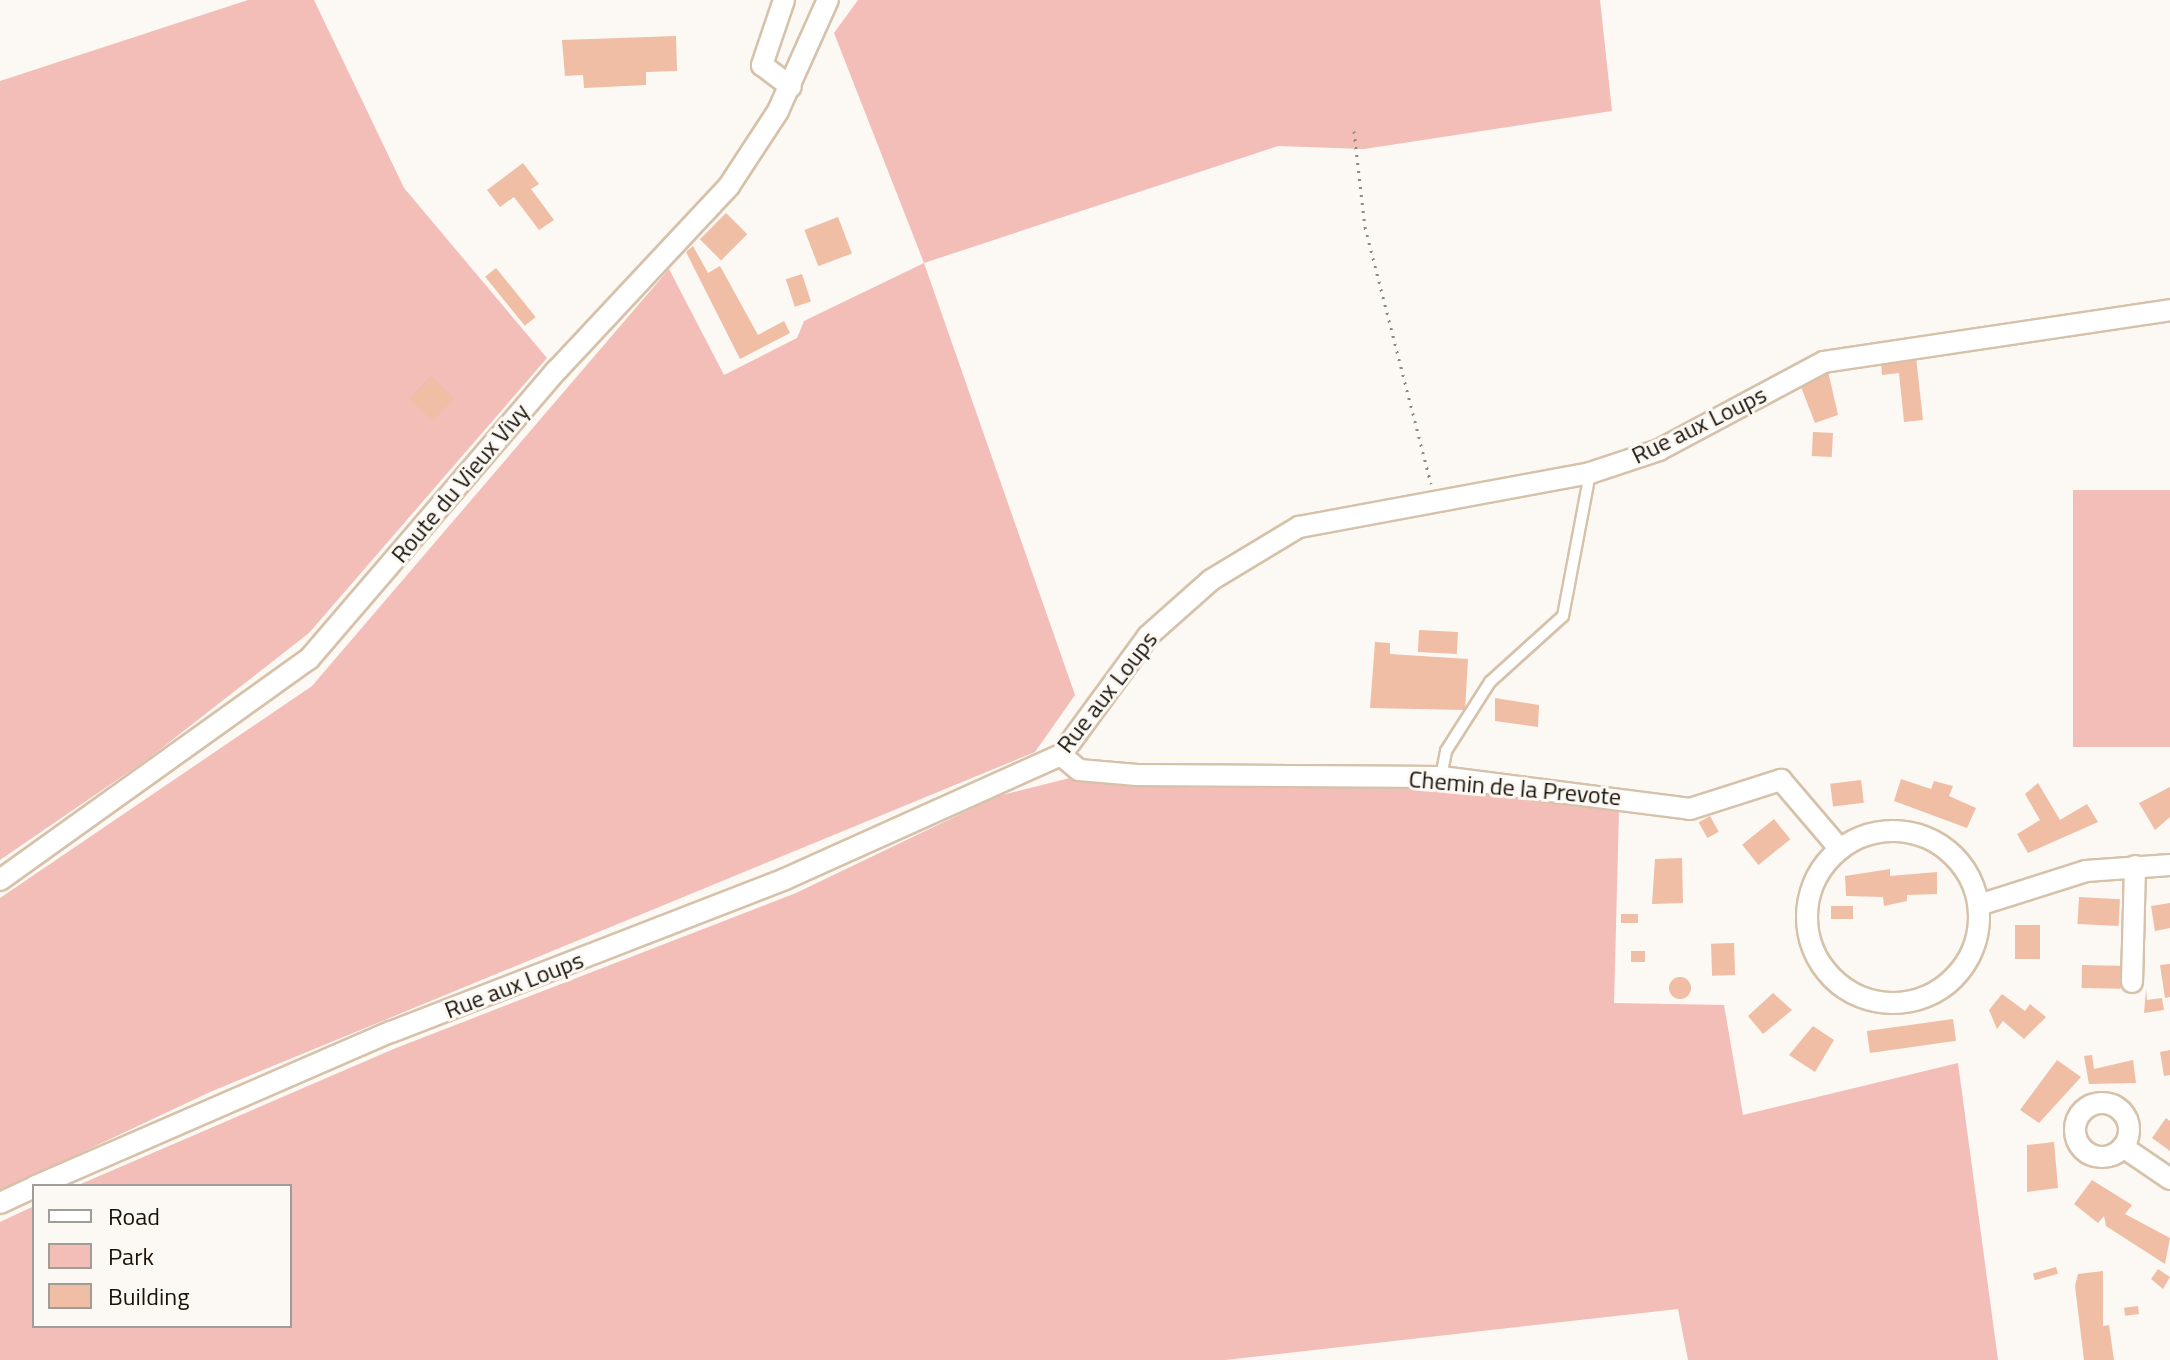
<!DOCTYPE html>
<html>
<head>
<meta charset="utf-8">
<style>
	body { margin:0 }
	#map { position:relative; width:2170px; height:1360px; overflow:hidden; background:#fcf8f3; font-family:"Titillium Web",sans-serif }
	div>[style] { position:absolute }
	.green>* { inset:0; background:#f3bdb8; transform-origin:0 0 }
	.building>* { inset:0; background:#efbea5; transform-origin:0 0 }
	.round { border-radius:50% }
	.path>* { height:3px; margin-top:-1.5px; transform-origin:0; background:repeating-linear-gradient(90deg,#8e8983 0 2px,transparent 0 8px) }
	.roads { filter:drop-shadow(2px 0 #d6c2aa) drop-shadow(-2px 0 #d6c2aa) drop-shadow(0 2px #d6c2aa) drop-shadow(0 -2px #d6c2aa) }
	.service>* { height:10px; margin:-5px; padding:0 5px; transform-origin:5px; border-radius:5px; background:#fff }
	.minor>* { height:20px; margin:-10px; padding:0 10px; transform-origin:10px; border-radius:10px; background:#fff }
	.minor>.ring { margin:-10px; padding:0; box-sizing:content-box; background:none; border:20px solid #fff; border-radius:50% }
	span { translate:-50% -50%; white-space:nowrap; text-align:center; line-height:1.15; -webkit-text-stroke:6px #fcf8f3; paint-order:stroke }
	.street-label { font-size:24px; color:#19120a }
	.legend { position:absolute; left:32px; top:1184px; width:260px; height:144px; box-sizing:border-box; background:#fcf8f3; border:2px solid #a19c96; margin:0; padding:10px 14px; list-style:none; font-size:24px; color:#19120a }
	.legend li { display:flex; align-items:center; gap:16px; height:40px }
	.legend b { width:40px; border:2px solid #a19c96 }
</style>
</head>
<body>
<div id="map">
	<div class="green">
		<div style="clip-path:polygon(248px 0,314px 0,404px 188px,547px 358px,309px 633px,149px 758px,0 860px,0 81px)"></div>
		<div style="clip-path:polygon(858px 0,1600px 0,1612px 111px,1364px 149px,1278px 146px,924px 263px,1075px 695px,1035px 752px,210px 1092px,0 1191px,0 898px,312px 686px,669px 269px,724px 375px,797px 338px,804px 321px,924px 263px,834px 33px)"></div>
		<div style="left:2170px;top:490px;width:257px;height:97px;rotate:90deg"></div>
		<div style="clip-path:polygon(1070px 778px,1198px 788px,1461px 786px,1619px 809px,1614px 1003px,1724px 1005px,1743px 1115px,1958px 1063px,1998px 1360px,1688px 1360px,1678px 1309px,1225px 1360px,0 1360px,0 1222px,34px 1206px,34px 1326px,290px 1326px,290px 1186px,76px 1186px,396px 1048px,796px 893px,998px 796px)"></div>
	</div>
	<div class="building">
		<div style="clip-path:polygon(676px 36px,677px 71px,646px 72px,646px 85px,584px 88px,583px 75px,565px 76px,562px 40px)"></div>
		<div style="clip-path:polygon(523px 163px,539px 184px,531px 189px,554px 220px,539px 230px,514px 197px,500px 207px,487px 190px)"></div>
		<div style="left:726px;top:213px;width:30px;height:37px;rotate:45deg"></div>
		<div style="left:838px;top:217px;width:39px;height:36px;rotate:69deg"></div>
		<div style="clip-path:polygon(693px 246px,708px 273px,720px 266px,758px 335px,784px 321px,790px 333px,740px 359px,686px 252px)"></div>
		<div style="left:496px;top:268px;width:63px;height:14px;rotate:51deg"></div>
		<div style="left:802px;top:274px;width:29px;height:17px;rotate:72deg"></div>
		<div style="clip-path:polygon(1916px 357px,1923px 420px,1904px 422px,1899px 373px,1882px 375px,1881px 362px)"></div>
		<div style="clip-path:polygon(1828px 371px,1838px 415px,1815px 423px,1799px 382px)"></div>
		<div style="left:431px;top:376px;width:32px;height:31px;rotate:44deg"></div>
		<div style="left:1813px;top:432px;width:20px;height:24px;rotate:3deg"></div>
		<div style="left:1419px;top:630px;width:39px;height:22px;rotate:3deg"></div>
		<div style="clip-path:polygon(1375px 642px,1390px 643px,1390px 654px,1468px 659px,1465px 710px,1370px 708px)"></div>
		<div style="clip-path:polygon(1495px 698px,1539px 705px,1538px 727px,1495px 721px)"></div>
		<div style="clip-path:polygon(1901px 779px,1931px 789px,1934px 781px,1953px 786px,1949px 796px,1976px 808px,1967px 828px,1894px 801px)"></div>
		<div style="left:1861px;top:780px;width:23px;height:31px;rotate:83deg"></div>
		<div style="clip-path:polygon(2038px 783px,2060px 820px,2087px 804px,2098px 822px,2028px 853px,2017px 834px,2040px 820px,2025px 794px)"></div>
		<div style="clip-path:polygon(2170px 787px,2170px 817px,2155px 830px,2139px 803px)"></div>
		<div style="left:1710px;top:816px;width:18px;height:13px;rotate:61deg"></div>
		<div style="left:1774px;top:819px;width:26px;height:41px;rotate:51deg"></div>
		<div style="clip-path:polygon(1682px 858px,1683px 903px,1652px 904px,1655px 859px)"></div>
		<div style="clip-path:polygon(1890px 869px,1890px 876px,1937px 872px,1937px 894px,1907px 895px,1907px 901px,1884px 906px,1883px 897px,1846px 896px,1845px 876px)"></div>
		<div style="left:2079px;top:897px;width:41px;height:27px;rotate:3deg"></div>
		<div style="clip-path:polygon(2170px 903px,2170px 928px,2155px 931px,2151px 906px)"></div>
		<div style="left:1853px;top:906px;width:13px;height:22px;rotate:90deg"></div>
		<div style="left:1638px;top:914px;width:9px;height:17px;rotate:90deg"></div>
		<div style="left:2015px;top:925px;width:25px;height:34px"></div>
		<div style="left:1734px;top:943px;width:32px;height:23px;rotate:88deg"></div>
		<div style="left:1631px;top:951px;width:14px;height:11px"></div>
		<div style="clip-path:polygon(2170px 964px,2170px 997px,2165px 998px,2160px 965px)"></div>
		<div style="left:2082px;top:965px;width:39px;height:23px;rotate:1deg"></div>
		<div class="round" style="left:1669px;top:977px;width:22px;height:22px"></div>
		<div style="clip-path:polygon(2146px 989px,2147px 1000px,2162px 998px,2164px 1010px,2144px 1013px)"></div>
		<div style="clip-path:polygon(1773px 993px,1792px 1010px,1763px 1034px,1748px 1016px)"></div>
		<div style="clip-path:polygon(2002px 994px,2025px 1011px,2030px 1004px,2046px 1017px,2024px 1039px,2003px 1021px,1997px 1029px,1989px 1010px)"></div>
		<div style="left:1953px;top:1019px;width:22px;height:87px;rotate:82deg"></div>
		<div style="clip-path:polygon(1813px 1026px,1834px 1040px,1815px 1072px,1789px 1055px)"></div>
		<div style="clip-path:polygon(2170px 1050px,2170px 1075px,2164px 1076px,2160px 1052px)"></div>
		<div style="clip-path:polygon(2092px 1055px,2094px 1069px,2133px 1060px,2136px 1083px,2089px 1084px,2084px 1056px)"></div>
		<div style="clip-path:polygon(2057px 1060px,2081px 1077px,2039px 1123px,2020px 1110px)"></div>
		<div style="clip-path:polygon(2166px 1118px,2170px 1121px,2170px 1151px,2152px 1138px)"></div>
		<div style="clip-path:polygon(2054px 1142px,2058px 1188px,2027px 1192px,2027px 1145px)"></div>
		<div style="clip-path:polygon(2092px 1180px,2132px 1205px,2125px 1214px,2170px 1238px,2165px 1264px,2106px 1226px,2104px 1216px,2098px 1223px,2074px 1204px)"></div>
		<div style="left:2056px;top:1267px;width:7px;height:24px;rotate:74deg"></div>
		<div style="clip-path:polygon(2158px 1269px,2170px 1277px,2163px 1289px,2151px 1279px)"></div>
		<div style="clip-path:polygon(2103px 1271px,2103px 1326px,2109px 1325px,2114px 1360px,2084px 1360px,2075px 1286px,2078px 1274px)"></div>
		<div style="left:2138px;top:1306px;width:8px;height:14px;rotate:83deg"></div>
	</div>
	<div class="path">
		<div style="left:1354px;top:131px;width:97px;rotate:83.5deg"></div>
		<div style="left:1365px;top:227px;width:265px;rotate:75.6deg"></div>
	</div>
	<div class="roads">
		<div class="service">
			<div style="left:1441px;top:777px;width:26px;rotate:-79deg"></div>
			<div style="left:1446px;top:751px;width:82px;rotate:-57.5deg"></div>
			<div style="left:1490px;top:682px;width:98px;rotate:-42.1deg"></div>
			<div style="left:1563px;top:616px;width:146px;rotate:-79.3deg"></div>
		</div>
		<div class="minor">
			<div style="left:784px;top:0;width:69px;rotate:108.7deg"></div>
			<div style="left:762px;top:65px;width:36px;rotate:37deg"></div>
			<div style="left:1061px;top:755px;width:23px;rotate:40deg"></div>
			<div style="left:1079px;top:770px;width:58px;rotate:4.9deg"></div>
			<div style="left:1137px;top:775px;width:304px;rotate:0.4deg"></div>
			<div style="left:1441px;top:777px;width:251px;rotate:7.3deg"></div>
			<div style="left:1690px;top:809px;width:96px;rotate:-17.7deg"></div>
			<div style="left:1781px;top:780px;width:91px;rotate:49.5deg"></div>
			<div class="ring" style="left:1807px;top:831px;width:152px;height:152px"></div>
			<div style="left:0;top:880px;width:380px;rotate:-35.6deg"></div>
			<div style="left:309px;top:659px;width:381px;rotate:-49.4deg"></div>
			<div style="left:557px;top:370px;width:252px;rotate:-46.9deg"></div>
			<div style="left:729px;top:186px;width:90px;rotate:-56.8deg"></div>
			<div style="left:778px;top:111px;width:122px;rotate:-65.8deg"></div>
			<div style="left:1979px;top:905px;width:112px;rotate:-17.6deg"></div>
			<div style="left:2086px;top:871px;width:84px;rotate:-4.1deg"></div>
			<div style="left:2132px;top:982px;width:116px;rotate:-88.5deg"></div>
			<div class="ring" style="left:2075px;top:1103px;width:34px;height:34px"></div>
			<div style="left:2123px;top:1147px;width:57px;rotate:34.2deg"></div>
			<div style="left:36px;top:1186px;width:387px;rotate:-23.5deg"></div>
			<div style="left:391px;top:1032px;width:423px;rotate:-21.2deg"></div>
			<div style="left:785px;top:879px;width:303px;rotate:-24.2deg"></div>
			<div style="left:1061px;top:755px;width:147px;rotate:-53.8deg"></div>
			<div style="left:1148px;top:636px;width:84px;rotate:-41.6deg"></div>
			<div style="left:1211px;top:580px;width:103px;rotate:-31.1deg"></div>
			<div style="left:1299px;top:527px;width:296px;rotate:-10.5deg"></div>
			<div style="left:1590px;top:473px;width:73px;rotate:-18.4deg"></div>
			<div style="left:1659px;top:450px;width:187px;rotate:-28.1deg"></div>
			<div style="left:1824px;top:362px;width:350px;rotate:-8.5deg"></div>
			<div style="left:0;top:1203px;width:38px;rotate:-25deg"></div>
		</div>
	</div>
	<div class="street-label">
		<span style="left:1699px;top:425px;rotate:-26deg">Rue aux Loups</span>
		<span style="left:460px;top:483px;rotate:-50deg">Route du Vieux Vivy</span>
		<span style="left:1107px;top:692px;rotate:-52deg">Rue aux Loups</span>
		<span style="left:1515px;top:788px;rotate:5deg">Chemin de la Prevote</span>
		<span style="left:514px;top:985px;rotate:-21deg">Rue aux Loups</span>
	</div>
	<ul class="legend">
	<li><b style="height:10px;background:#fff"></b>Road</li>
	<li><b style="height:22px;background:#f3bdb8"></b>Park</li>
	<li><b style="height:22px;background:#efbea5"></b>Building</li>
	</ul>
</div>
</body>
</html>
